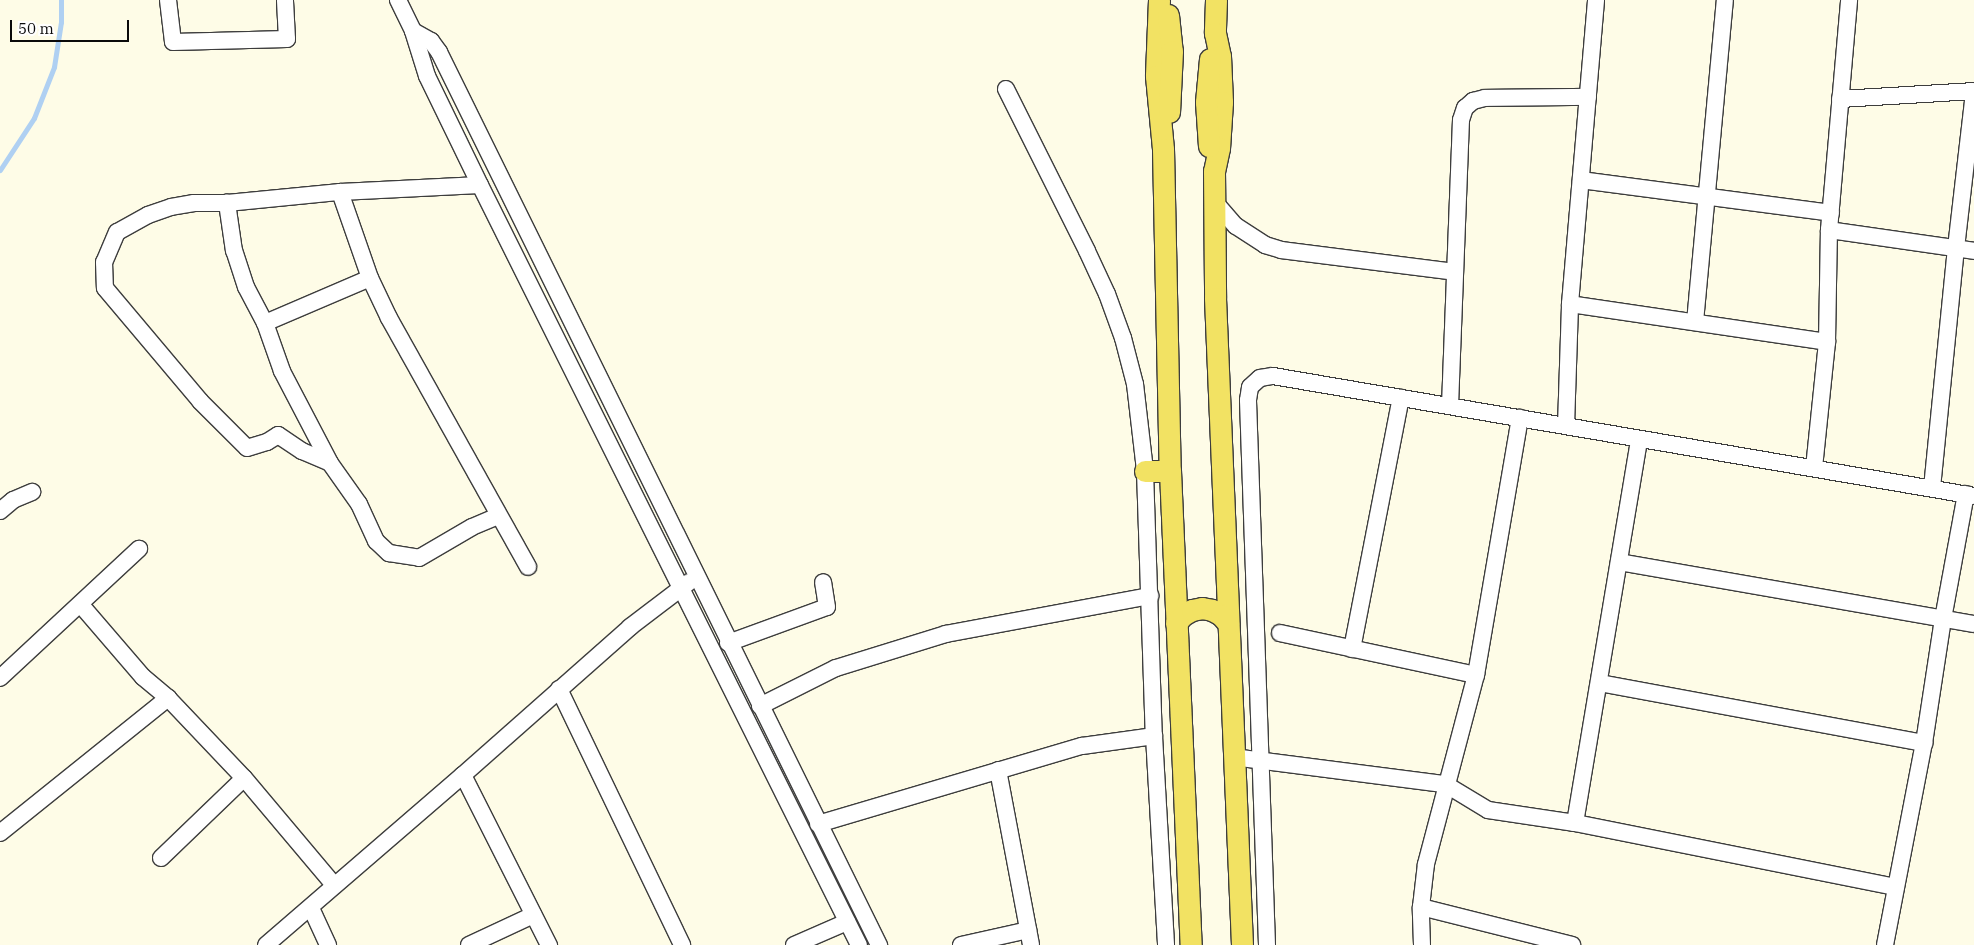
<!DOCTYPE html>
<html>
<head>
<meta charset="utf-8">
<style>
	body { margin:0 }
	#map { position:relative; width:1974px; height:945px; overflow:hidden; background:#fefce7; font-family:"IBM Plex Serif",serif }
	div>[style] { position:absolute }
	.stream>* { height:5px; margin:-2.5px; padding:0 2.5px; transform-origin:2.5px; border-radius:2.5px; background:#afd0f2 }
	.roads { filter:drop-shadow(1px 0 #3d3d3d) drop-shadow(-1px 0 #3d3d3d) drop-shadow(0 1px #3d3d3d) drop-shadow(0 -1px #3d3d3d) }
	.minor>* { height:16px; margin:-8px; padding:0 8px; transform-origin:8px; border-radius:8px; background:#fff }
	.major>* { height:21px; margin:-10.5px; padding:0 10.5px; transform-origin:10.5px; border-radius:10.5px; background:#f2e263 }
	span { translate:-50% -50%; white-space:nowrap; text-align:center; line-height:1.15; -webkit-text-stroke:5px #fff; paint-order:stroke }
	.scale { position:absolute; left:10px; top:20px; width:119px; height:22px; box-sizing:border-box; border:2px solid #0a0a0a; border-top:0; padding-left:6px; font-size:15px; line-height:18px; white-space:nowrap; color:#0a0a0a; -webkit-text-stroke:4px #fff; paint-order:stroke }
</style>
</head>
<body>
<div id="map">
	<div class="stream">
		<div style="left:0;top:170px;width:62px;rotate:-56.8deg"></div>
		<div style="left:34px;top:118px;width:55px;rotate:-68.6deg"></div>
		<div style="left:54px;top:67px;width:46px;rotate:-81.2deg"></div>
		<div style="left:61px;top:22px;width:22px;rotate:-90deg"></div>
	</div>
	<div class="roads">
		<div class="minor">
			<div style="left:168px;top:0;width:42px;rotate:83.2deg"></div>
			<div style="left:173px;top:42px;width:114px;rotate:-1.5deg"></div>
			<div style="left:287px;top:39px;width:39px;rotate:-93deg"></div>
			<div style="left:398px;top:0;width:34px;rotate:64deg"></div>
			<div style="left:413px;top:31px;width:47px;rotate:72.7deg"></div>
			<div style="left:427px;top:76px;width:121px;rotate:64.1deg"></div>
			<div style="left:480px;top:185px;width:849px;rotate:63.5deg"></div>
			<div style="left:413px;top:31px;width:21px;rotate:29deg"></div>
			<div style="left:431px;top:41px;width:14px;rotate:54deg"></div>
			<div style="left:439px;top:52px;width:996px;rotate:63.77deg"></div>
			<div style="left:1006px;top:89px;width:181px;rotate:63.4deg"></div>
			<div style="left:1087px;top:251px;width:47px;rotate:65.1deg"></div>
			<div style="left:1107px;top:294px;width:47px;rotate:70deg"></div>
			<div style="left:1123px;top:338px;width:48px;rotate:75.4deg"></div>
			<div style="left:1135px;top:384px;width:88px;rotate:83.4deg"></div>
			<div style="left:1145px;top:471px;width:265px;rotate:88.1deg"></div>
			<div style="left:1154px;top:736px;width:209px;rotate:86.7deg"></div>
			<div style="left:1840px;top:99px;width:134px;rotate:-3.4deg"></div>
			<div style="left:1581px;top:180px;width:252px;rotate:7.5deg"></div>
			<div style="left:340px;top:192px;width:91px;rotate:70.8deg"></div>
			<div style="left:370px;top:278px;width:44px;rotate:64.6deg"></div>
			<div style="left:389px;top:318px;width:285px;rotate:60.8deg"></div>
			<div style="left:1214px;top:201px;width:33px;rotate:49deg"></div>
			<div style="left:1236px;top:226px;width:35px;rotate:33deg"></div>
			<div style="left:1265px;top:245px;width:17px;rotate:17deg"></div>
			<div style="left:1281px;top:250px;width:175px;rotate:7.2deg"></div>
			<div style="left:227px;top:203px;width:114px;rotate:-5.6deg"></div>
			<div style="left:340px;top:192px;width:140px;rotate:-2.9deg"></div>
			<div style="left:1829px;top:230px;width:147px;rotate:8.2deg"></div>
			<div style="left:1570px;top:304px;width:260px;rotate:8.4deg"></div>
			<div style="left:1695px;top:322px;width:323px;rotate:-84.7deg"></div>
			<div style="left:265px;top:323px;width:114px;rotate:-23.2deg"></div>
			<div style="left:1450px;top:406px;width:286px;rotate:-87.8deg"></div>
			<div style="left:1461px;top:120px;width:13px;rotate:-72deg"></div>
			<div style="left:1465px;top:108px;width:11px;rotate:-41deg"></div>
			<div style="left:1473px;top:101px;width:12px;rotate:-14deg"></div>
			<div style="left:1485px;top:98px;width:103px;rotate:-0.6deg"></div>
			<div style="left:1566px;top:426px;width:122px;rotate:-88.1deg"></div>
			<div style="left:1570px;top:304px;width:305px;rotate:-85.1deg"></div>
			<div style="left:330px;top:463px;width:104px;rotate:-117.6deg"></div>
			<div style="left:282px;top:371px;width:51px;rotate:-109.5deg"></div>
			<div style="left:265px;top:323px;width:41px;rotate:-117.8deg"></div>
			<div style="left:246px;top:287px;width:38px;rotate:-108deg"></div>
			<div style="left:234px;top:251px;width:49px;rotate:-98.3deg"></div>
			<div style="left:227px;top:203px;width:33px;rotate:180deg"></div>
			<div style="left:194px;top:203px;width:23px;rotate:170deg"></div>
			<div style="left:171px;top:207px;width:24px;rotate:161deg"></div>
			<div style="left:148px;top:215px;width:35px;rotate:151deg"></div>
			<div style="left:117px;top:232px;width:33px;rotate:113deg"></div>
			<div style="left:104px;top:262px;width:26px;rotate:88deg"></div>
			<div style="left:105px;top:288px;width:148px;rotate:49.9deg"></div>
			<div style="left:200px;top:401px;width:66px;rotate:45deg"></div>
			<div style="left:247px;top:448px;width:21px;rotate:-17deg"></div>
			<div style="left:267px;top:442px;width:13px;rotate:-32deg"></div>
			<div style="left:278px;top:435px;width:29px;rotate:34deg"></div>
			<div style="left:302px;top:451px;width:30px;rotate:23deg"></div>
			<div style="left:330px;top:463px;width:50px;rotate:54.7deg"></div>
			<div style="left:359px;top:504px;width:41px;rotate:65.3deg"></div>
			<div style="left:376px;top:541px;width:18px;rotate:43deg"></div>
			<div style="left:389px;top:553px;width:30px;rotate:9deg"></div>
			<div style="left:419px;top:558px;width:61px;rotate:-30.3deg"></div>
			<div style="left:472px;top:527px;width:28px;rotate:-23deg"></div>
			<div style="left:1814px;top:468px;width:127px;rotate:-84.1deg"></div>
			<div style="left:1827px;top:342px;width:112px;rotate:-89deg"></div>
			<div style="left:1829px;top:230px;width:231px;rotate:-85deg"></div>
			<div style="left:1932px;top:488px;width:241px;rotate:-84.3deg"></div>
			<div style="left:1956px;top:248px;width:157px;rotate:-83.4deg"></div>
			<div style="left:0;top:511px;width:17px;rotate:-40deg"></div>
			<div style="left:13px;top:500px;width:21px;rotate:-23deg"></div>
			<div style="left:1619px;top:562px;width:360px;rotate:9.9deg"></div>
			<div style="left:81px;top:605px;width:95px;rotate:49.3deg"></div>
			<div style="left:143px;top:677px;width:33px;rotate:40deg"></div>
			<div style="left:168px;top:698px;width:110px;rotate:46.5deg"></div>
			<div style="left:244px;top:778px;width:140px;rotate:49.9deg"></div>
			<div style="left:1280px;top:633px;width:200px;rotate:12.1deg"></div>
			<div style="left:728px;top:643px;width:105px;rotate:-20deg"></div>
			<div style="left:827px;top:607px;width:25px;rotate:-99deg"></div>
			<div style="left:1352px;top:649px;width:256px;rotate:-79deg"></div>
			<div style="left:0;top:678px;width:190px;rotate:-42.9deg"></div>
			<div style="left:1600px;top:683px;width:330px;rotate:10.5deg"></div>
			<div style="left:559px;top:689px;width:284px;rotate:64.3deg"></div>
			<div style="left:760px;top:706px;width:85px;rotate:-26.6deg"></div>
			<div style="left:836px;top:668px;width:115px;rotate:-17.2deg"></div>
			<div style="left:946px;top:634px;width:208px;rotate:-10.6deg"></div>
			<div style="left:1233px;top:757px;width:214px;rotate:7.3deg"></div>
			<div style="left:1445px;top:784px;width:50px;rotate:31.2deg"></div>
			<div style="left:1488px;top:810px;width:88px;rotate:8.5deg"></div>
			<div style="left:1575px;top:823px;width:327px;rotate:11.3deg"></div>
			<div style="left:998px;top:770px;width:178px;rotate:79.3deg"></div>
			<div style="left:463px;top:775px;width:191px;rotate:63.2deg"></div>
			<div style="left:1575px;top:823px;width:389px;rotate:-80.5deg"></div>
			<div style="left:818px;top:824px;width:275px;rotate:-16.5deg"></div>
			<div style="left:1082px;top:746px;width:73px;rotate:-7.9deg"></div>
			<div style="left:0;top:833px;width:216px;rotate:-38.8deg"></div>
			<div style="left:161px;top:858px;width:115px;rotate:-43.9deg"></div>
			<div style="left:1421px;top:907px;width:156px;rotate:14.1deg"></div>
			<div style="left:311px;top:908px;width:41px;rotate:65.3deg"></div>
			<div style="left:266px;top:945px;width:260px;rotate:-40.8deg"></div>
			<div style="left:463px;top:775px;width:223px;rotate:-41.5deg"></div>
			<div style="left:630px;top:627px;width:74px;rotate:-37.3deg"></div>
			<div style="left:469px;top:945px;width:71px;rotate:-25.1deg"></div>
			<div style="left:794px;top:945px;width:58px;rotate:-23.5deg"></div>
			<div style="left:961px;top:945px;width:69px;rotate:-12.6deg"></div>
			<div style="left:1267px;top:945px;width:545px;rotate:-92deg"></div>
			<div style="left:1248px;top:400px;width:13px;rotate:-81deg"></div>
			<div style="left:1250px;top:387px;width:13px;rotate:-42deg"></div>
			<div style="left:1260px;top:378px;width:13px;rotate:-9deg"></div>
			<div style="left:1273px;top:376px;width:711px;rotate:9.71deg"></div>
			<div style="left:1422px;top:945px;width:38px;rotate:-92deg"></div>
			<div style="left:1421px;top:907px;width:43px;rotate:-83.4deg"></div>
			<div style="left:1426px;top:864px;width:196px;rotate:-75.2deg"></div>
			<div style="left:1476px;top:675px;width:261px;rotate:-80.3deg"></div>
			<div style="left:1885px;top:945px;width:206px;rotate:-79.1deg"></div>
			<div style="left:1924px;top:743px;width:125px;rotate:-81.3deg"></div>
			<div style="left:1943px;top:619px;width:127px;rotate:-79.6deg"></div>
		</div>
		<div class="major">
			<div style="left:1159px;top:0;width:76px;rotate:92.3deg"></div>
			<div style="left:1156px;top:76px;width:73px;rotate:84.5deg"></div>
			<div style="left:1163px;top:149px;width:322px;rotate:88.8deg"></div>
			<div style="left:1170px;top:471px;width:474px;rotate:87.5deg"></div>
			<div style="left:1216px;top:0;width:33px;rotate:92deg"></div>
			<div style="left:1215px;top:33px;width:24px;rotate:78deg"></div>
			<div style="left:1220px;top:56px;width:46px;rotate:87.5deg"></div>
			<div style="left:1222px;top:102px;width:46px;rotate:93.7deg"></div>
			<div style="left:1219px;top:148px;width:24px;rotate:102deg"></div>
			<div style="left:1214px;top:171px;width:127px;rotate:89.5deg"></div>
			<div style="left:1215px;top:298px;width:648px;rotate:87.61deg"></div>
			<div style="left:1168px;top:15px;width:36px;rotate:84deg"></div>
			<div style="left:1172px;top:51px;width:61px;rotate:92.8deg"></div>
			<div style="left:1209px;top:146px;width:44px;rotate:-93.9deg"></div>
			<div style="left:1206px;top:102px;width:43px;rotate:-84.7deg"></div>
			<div style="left:1145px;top:471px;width:25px"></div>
			<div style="left:1176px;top:623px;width:11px;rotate:-49deg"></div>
			<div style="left:1183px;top:615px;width:10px;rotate:-29deg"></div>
			<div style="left:1192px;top:610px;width:10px;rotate:-11deg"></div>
			<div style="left:1202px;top:608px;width:10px;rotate:11deg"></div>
			<div style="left:1212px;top:610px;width:10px;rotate:29deg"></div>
			<div style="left:1221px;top:615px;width:11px;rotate:49deg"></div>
		</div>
	</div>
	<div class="scale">50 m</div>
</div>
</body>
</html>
